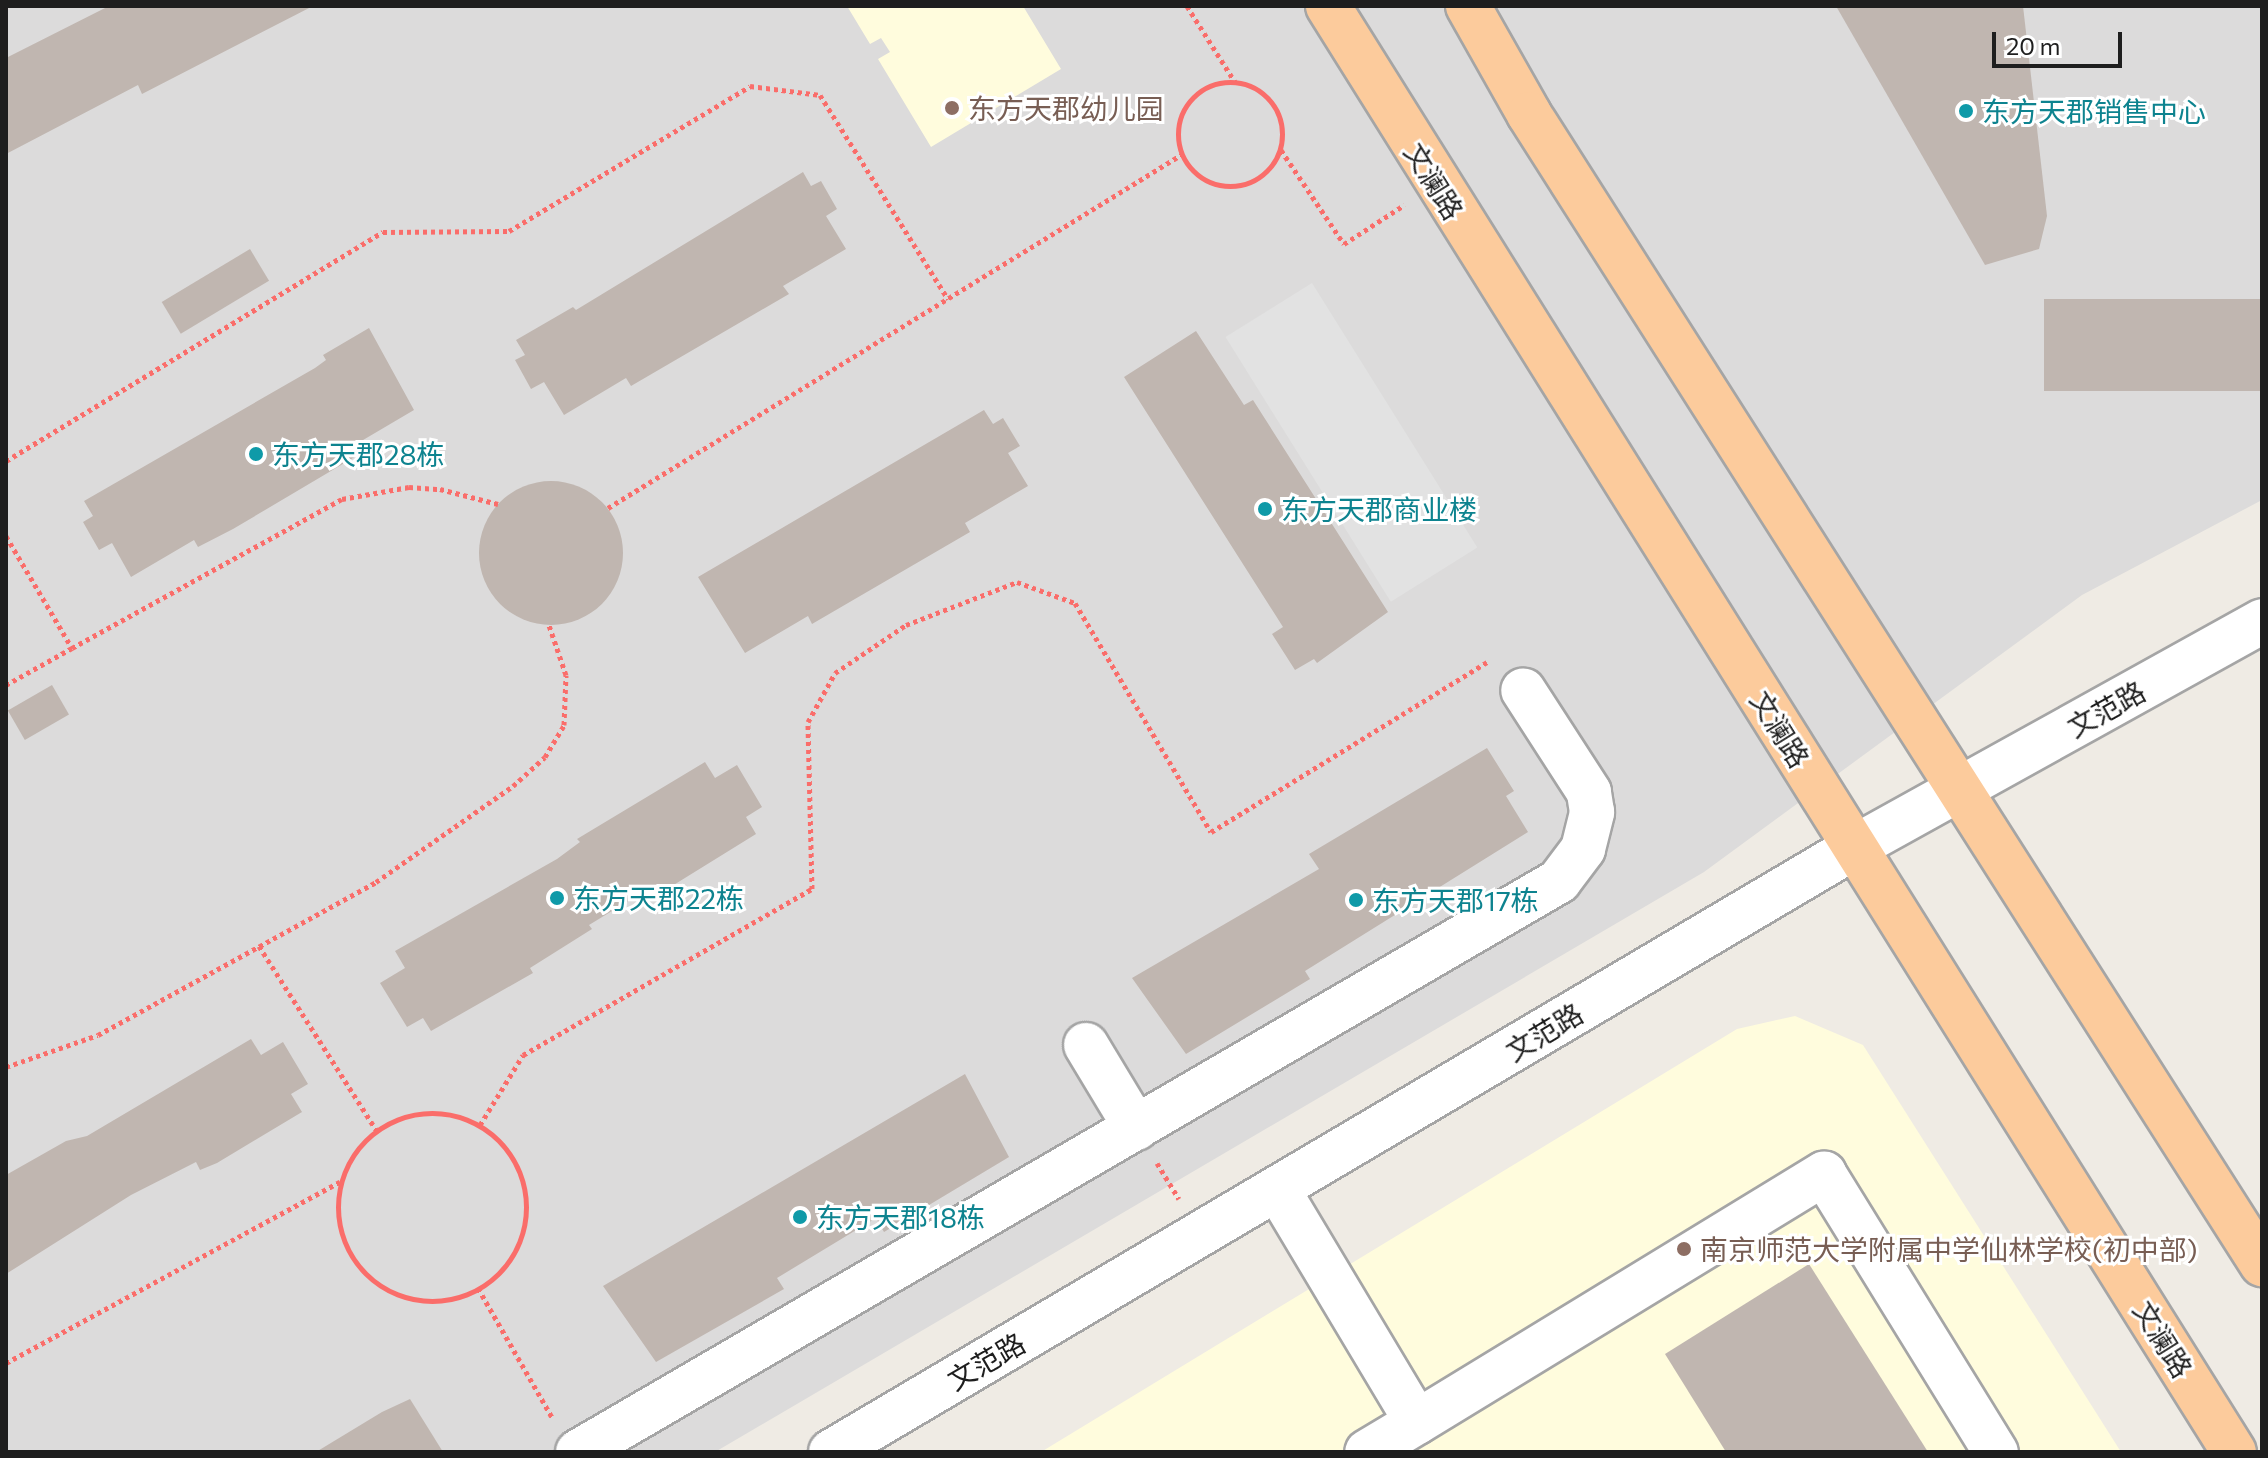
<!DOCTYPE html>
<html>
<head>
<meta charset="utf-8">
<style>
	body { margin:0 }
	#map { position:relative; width:2268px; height:1458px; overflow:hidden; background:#efebe4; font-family:Commissioner,"Noto Sans SC",sans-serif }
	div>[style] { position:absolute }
	.residential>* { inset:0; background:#dcdbdb }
	.education>* { inset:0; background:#fffcdd }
	.parking>* { inset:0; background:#e2e2e2; transform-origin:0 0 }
	.building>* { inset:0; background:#c0b6b0; transform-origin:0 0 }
	.round { border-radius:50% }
	.path>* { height:5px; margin-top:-2.5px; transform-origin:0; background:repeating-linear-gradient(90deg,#fa6d6a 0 4px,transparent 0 8px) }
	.path>.ring { margin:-2.5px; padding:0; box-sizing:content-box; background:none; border:5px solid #fa6d6a; border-radius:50% }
	.roads { filter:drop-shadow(2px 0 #a5a5a5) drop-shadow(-2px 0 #a5a5a5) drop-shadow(0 2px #a5a5a5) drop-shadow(0 -2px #a5a5a5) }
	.minor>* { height:44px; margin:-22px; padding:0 22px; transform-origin:22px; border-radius:22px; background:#fff }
	.major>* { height:44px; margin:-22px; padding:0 22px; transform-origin:22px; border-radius:22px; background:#fccb9c }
	.dots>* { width:22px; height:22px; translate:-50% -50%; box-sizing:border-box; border:4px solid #fff; border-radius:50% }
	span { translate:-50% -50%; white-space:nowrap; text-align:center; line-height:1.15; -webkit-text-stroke:6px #fff; paint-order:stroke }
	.education-label { font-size:28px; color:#785e54 }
	.left { translate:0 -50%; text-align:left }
	.culture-label { font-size:28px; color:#0d838f }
	.street-label { font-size:28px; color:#1e1e1e }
	.frame { position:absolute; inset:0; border:8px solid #1e1e1e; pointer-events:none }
	.scale { position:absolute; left:1992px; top:32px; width:130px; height:36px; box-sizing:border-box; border:4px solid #1e1e1e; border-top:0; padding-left:10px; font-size:24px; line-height:28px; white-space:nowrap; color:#1e1e1e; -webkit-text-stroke:6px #fff; paint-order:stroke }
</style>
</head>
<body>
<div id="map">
	<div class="residential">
		<div style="clip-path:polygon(6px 6px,2262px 6px,2262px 500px,2082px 595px,1704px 872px,715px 1452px,6px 1452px)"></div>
	</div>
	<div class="education">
		<div style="clip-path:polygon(847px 6px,1023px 6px,1061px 69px,931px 147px,878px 59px,890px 52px,881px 38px,870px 44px)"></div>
		<div style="clip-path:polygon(1795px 1016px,1863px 1045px,2121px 1452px,1041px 1452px,1737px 1029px)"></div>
	</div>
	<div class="parking">
		<div style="left:1312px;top:283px;width:312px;height:102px;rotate:58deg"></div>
	</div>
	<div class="building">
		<div style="clip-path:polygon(109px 6px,313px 6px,142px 94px,138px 85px,6px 154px,6px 58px)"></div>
		<div style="clip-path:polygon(1836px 6px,2023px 6px,2047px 216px,2039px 249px,1985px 265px)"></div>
		<div style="clip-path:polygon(803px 172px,811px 186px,821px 181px,837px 209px,826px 216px,846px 249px,783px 286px,789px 294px,631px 386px,626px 378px,564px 415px,544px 382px,531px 389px,515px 360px,525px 355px,516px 340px,573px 307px,576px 310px)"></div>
		<div style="left:250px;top:249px;width:37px;height:103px;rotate:59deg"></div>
		<div style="left:2262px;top:299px;width:92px;height:218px;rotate:90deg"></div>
		<div style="clip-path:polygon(369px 328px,414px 410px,358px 443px,363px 452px,233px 529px,198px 547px,194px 540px,131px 577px,112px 543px,99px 550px,83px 522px,93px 516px,84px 501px,315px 368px,326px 360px,323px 355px)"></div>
		<div style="clip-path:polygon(1196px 331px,1244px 405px,1253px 400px,1388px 612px,1317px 663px,1314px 659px,1295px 670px,1272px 634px,1283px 627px,1124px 377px)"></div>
		<div style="clip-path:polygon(984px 410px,993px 424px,1003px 418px,1020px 446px,1008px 453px,1028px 486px,965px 523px,970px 532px,812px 624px,808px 616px,745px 653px,698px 577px)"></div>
		<div class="round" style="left:479px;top:481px;width:144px;height:144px"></div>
		<div style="left:52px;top:685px;width:34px;height:51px;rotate:60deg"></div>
		<div style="clip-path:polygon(1487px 748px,1514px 791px,1506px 796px,1528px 832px,1305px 971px,1310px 979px,1186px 1054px,1132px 978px,1319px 869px,1309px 854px)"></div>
		<div style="clip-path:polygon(705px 762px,715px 778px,737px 765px,762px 807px,746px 817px,756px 834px,672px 886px,656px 892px,653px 886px,589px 925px,592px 929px,530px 968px,533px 973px,431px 1031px,423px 1018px,407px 1027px,380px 983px,405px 968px,395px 951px,557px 859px,580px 842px,577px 839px)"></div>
		<div style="clip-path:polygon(251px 1039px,261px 1055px,283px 1042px,308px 1084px,291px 1094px,302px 1112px,217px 1163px,200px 1170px,196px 1162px,131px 1195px,6px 1274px,6px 1175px,66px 1141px,87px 1136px)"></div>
		<div style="clip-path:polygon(965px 1074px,1009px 1157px,884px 1232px,876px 1218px,777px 1278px,784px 1289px,656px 1362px,603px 1286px)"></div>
		<div style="clip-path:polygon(1809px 1264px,1928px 1452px,1726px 1452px,1665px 1354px)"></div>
		<div style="clip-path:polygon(410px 1399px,443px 1452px,316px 1452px,382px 1412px)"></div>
	</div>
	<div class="path">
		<div style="left:1187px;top:6px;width:90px;rotate:57.7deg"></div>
		<div class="ring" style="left:1178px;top:82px;width:99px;height:99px"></div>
		<div style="left:1281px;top:150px;width:113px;rotate:56.2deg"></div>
		<div style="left:1344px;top:244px;width:72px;rotate:-33deg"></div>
		<div style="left:6px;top:461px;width:441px;rotate:-31.3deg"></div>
		<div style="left:383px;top:232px;width:126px;rotate:-0.5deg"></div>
		<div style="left:509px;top:231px;width:281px;rotate:-31deg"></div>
		<div style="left:750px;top:86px;width:71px;rotate:7.3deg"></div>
		<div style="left:820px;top:95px;width:241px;rotate:57.9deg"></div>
		<div style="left:608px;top:508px;width:673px;rotate:-31.64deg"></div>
		<div style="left:6px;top:536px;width:130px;rotate:59.5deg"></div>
		<div style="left:72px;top:648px;width:76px;rotate:150.7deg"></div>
		<div style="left:72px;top:648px;width:308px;rotate:-28.9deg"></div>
		<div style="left:342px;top:499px;width:68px;rotate:-10.2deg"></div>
		<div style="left:409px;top:487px;width:31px;rotate:4deg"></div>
		<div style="left:440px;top:489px;width:60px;rotate:14.5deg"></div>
		<div style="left:259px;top:946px;width:219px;rotate:57.5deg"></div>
		<div style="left:6px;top:1067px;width:97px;rotate:-19.2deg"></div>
		<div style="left:98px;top:1035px;width:317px;rotate:-28.8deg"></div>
		<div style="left:376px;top:882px;width:167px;rotate:-35deg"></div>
		<div style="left:513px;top:786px;width:43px;rotate:-42.2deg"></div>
		<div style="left:545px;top:757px;width:37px;rotate:-59deg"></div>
		<div style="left:564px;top:725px;width:50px;rotate:-87.7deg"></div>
		<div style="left:566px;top:675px;width:53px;rotate:-108.8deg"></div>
		<div class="ring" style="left:338px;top:1113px;width:183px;height:183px"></div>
		<div style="left:480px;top:1125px;width:82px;rotate:-58.4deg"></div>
		<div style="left:523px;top:1055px;width:333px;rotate:-29.9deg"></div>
		<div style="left:812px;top:889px;width:167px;rotate:-91.4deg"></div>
		<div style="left:808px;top:722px;width:56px;rotate:-61.1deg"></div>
		<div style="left:835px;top:673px;width:86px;rotate:-34.1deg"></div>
		<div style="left:906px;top:625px;width:119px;rotate:-21.2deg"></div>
		<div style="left:1017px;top:582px;width:62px;rotate:19.9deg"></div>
		<div style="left:1075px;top:603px;width:266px;rotate:59.3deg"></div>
		<div style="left:1211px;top:832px;width:324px;rotate:-31.6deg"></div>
		<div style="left:1157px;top:1163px;width:42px;rotate:58.6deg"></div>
		<div style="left:478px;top:1288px;width:151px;rotate:60.2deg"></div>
		<div style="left:6px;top:1363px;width:380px;rotate:-28.5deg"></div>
	</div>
	<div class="roads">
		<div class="minor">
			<div style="left:1086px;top:1045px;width:97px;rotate:58.9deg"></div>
			<div style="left:1278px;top:1190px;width:270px;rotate:59.1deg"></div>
			<div style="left:1417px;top:1422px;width:58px;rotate:149deg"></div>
			<div style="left:1417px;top:1422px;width:477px;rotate:-31.4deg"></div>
			<div style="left:1824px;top:1174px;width:327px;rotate:58.3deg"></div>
			<div style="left:578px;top:1452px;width:1135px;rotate:-30.2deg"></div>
			<div style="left:1559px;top:881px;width:40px;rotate:-53deg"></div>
			<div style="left:1583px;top:849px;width:38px;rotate:-76deg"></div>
			<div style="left:1592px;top:812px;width:20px;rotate:-99deg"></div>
			<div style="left:1589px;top:792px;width:121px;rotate:-122.9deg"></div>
			<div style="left:831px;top:1452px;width:1189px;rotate:-30.58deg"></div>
			<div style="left:1855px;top:847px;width:466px;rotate:-29deg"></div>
		</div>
		<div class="major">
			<div style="left:1328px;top:6px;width:1706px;rotate:57.93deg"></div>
			<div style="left:1468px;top:6px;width:124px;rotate:60.5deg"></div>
			<div style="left:1529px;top:114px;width:1364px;rotate:57.49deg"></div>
		</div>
	</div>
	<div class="dots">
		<div style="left:952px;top:108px;background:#8d6e63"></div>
		<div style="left:1966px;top:111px;background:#0f9aa8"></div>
		<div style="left:256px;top:454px;background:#0f9aa8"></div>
		<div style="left:1265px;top:509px;background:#0f9aa8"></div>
		<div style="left:557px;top:898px;background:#0f9aa8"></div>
		<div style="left:1356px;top:900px;background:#0f9aa8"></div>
		<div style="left:800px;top:1217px;background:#0f9aa8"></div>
		<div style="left:1684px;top:1249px;background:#8d6e63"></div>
	</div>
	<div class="education-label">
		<span class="left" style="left:968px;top:108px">东方天郡幼儿园</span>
		<span class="left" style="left:1700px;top:1249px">南京师范大学附属中学仙林学校(初中部)</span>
	</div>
	<div class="culture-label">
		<span class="left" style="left:1982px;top:111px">东方天郡销售中心</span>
		<span class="left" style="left:272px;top:454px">东方天郡28栋</span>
		<span class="left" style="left:1281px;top:509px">东方天郡商业楼</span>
		<span class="left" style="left:573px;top:898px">东方天郡22栋</span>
		<span class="left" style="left:1372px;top:900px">东方天郡17栋</span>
		<span class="left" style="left:816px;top:1217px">东方天郡18栋</span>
	</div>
	<div class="street-label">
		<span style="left:1434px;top:181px;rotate:58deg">文澜路</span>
		<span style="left:2106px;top:709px;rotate:-29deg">文范路</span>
		<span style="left:1780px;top:729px;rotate:58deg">文澜路</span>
		<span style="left:1544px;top:1032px;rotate:-31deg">文范路</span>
		<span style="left:2163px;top:1339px;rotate:58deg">文澜路</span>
		<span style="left:986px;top:1361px;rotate:-30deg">文范路</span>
	</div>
	<div class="frame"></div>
	<div class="scale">20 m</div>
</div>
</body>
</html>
